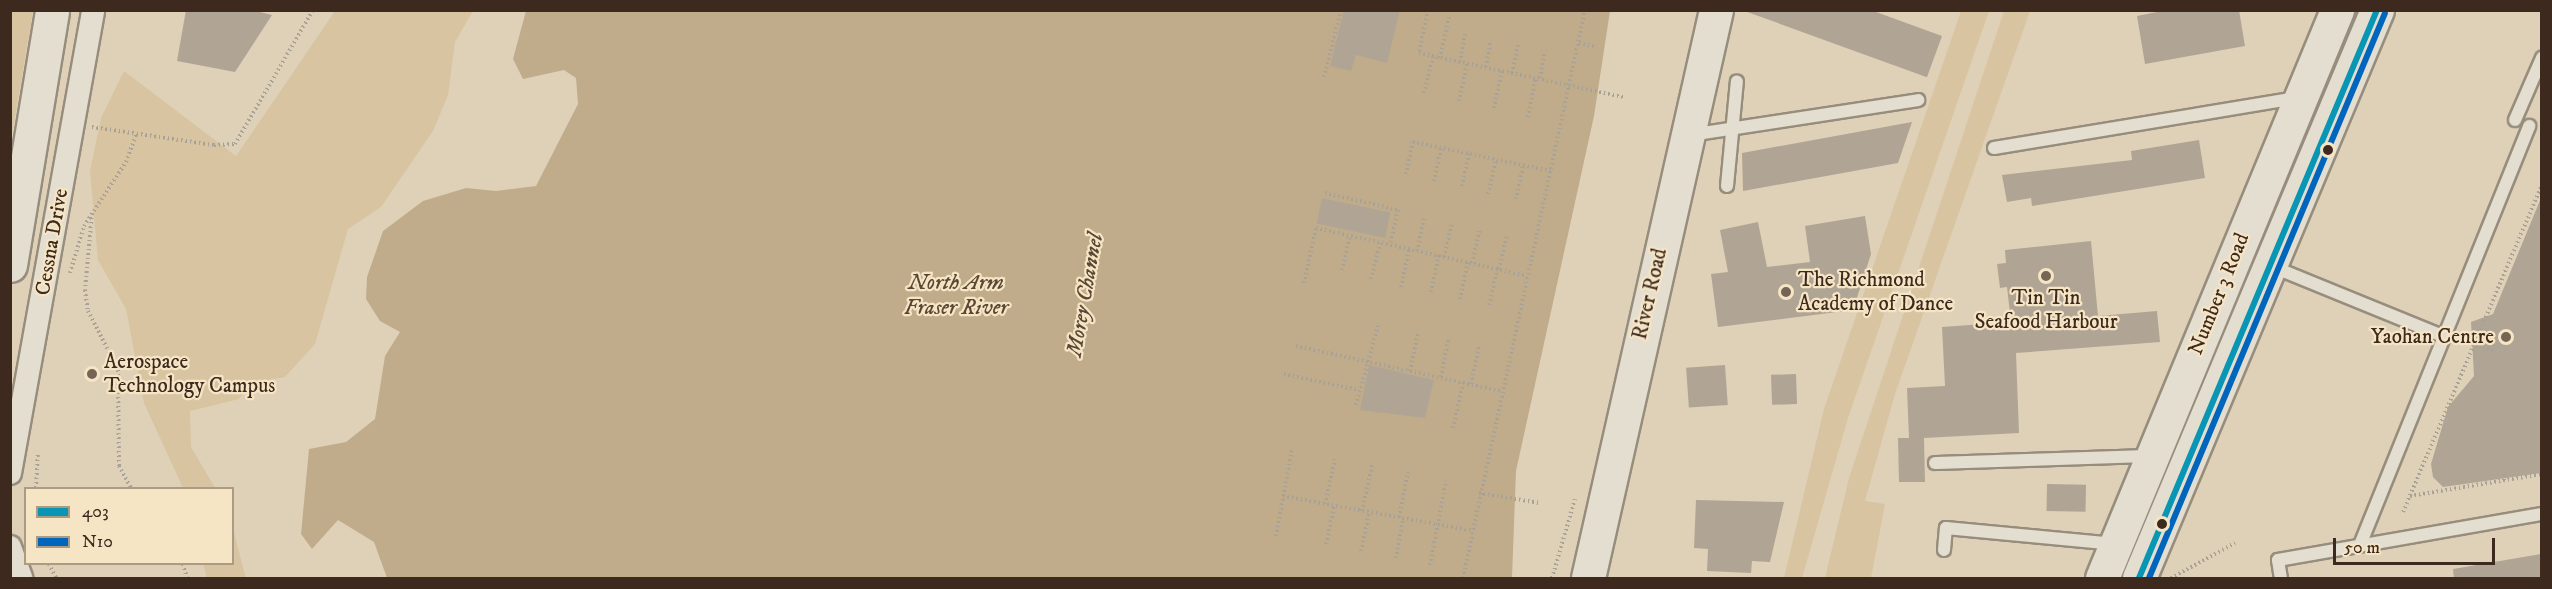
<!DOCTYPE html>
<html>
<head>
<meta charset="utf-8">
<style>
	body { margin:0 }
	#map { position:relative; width:2552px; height:589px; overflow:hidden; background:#dfd1b7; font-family:"IM FELL DW Pica",serif }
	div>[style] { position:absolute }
	.green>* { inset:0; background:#d8c4a1 }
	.water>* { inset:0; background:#c0ac8b }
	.building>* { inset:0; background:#b0a594; transform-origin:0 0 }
	.path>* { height:4px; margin-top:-2px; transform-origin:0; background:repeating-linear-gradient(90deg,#a8a196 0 1.5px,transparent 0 4.5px) }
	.roads { filter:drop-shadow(2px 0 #978d7d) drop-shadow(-2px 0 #978d7d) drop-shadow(0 2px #978d7d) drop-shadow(0 -2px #978d7d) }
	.lane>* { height:12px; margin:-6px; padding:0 6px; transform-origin:6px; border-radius:6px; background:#e4ded0 }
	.street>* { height:22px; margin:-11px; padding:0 11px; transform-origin:11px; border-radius:11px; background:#e4ded0 }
	.secondary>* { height:33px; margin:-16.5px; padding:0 16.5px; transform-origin:16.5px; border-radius:16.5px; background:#e4ded0 }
	.bus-1>* { height:6px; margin:-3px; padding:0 3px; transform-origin:3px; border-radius:3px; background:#0996b4 }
	.bus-2>* { height:6px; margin:-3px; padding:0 3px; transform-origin:3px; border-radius:3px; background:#0065bd }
	.dots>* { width:16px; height:16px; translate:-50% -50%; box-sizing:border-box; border:3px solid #f5e5c5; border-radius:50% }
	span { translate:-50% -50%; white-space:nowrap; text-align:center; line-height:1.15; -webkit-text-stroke:4.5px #f5e5c5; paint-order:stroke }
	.street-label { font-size:21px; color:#3e291e }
	.poi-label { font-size:21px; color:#3e291e }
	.left { translate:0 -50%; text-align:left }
	.right { translate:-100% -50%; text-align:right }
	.water-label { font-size:22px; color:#5b4634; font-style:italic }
	.frame { position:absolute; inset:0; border:12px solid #3e291e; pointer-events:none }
	.legend { position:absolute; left:24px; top:487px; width:210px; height:78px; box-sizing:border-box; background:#f5e5c5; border:2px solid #ac9a82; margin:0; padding:8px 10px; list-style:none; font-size:18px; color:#3e291e }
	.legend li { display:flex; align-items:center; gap:12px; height:30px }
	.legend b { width:30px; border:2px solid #ac9a82 }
	.scale { position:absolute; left:2333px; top:538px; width:162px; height:27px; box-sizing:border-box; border:3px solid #3e291e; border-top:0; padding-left:8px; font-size:18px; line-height:21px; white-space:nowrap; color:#3e291e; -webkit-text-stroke:4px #f5e5c5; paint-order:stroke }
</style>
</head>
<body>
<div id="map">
	<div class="green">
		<div style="clip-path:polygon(11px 10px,33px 11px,11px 140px,10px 11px)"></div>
		<div style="clip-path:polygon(335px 11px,473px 11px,455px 42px,448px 95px,433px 131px,381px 207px,348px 229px,315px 344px,285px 377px,250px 383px,239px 399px,190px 411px,191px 447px,215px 488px,183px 488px,144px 403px,126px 309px,98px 260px,90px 171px,101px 118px,124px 71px,236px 156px)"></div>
		<div style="clip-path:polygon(1961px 11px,1989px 11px,1848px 418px,1802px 578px,1784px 578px,1824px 409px)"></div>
		<div style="clip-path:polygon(2004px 11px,2030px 11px,1895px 394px,1865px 501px,1885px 504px,1871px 578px,1825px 578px,1849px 478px)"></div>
		<div style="clip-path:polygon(233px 529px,246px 578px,207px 578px,203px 564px,232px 564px)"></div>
	</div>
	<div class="water">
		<div style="clip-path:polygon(526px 11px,1610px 11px,1594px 116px,1516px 471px,1512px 578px,387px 578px,374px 542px,338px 520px,312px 549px,301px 534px,309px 449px,346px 442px,375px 419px,385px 356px,400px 332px,380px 321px,366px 299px,367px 277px,383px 231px,423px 201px,466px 188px,496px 191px,536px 186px,578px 104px,576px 78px,564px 70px,523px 79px,513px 59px)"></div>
	</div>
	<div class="building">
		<div style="clip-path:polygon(186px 10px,252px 10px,272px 15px,235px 72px,177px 61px)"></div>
		<div style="clip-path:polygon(1344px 10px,1400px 10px,1387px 63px,1356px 55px,1351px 71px,1330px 66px)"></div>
		<div style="clip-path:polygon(2167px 10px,2239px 10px,2245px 46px,2145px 64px,2137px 16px)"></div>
		<div style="left:1942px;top:36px;width:44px;height:198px;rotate:110deg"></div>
		<div style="clip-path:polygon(1912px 122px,1898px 163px,1743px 191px,1742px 153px)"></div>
		<div style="clip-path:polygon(2199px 140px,2205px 178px,2032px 206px,2031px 198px,2007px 202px,2002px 175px,2132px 160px,2131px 151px)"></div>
		<div style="left:1322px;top:198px;width:70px;height:26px;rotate:12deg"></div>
		<div style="clip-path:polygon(2541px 198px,2541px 473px,2443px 487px,2433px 477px,2431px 464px,2448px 407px,2474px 376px,2471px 322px,2493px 314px)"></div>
		<div style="clip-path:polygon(1865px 216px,1871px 254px,1853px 310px,1718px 327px,1711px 274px,1728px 272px,1720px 230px,1758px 222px,1767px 267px,1810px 262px,1805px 226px)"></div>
		<div style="clip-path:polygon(2091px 241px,2098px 316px,2157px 311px,2160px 342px,2016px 353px,2019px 433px,1924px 438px,1925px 482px,1899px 482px,1898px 438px,1909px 438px,1907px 388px,1945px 386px,1942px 327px,2011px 322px,2007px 287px,2000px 288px,1997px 264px,2006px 263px,2005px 250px)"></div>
		<div style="clip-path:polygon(1369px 365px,1434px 380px,1425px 418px,1360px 410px)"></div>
		<div style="left:1725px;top:365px;width:40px;height:39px;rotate:86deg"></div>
		<div style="left:1796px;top:374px;width:30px;height:25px;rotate:88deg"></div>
		<div style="left:2047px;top:484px;width:39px;height:27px;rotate:1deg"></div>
		<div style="clip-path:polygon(1696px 500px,1784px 502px,1770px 562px,1752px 561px,1751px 573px,1707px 571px,1708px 549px,1694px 548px)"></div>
		<div style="clip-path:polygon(2541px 554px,2541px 579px,2454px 579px,2453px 569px)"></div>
	</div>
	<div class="path">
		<div style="left:1428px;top:10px;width:44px;rotate:101.8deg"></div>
		<div style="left:1419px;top:53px;width:209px;rotate:12.2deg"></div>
		<div style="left:1579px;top:43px;width:18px;rotate:13deg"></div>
		<div style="left:1440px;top:58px;width:43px;rotate:-77.9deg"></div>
		<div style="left:1460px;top:62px;width:28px;rotate:-80deg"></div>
		<div style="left:1486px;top:67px;width:27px;rotate:-80deg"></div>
		<div style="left:1512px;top:73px;width:29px;rotate:-78deg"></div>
		<div style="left:1324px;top:77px;width:69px;rotate:-75.8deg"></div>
		<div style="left:1540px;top:78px;width:27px;rotate:-80deg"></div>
		<div style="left:1424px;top:93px;width:38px;rotate:-76deg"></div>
		<div style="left:1459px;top:101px;width:39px;rotate:-78deg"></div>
		<div style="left:1494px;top:108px;width:38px;rotate:-78deg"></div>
		<div style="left:1528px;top:117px;width:41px;rotate:-78.7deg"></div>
		<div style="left:92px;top:127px;width:123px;rotate:8.4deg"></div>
		<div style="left:214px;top:145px;width:21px;rotate:-3deg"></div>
		<div style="left:235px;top:144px;width:155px;rotate:-59.8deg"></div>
		<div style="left:1406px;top:174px;width:33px;rotate:-78deg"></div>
		<div style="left:1413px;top:142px;width:141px;rotate:11.9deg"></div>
		<div style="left:1434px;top:181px;width:34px;rotate:-78deg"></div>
		<div style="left:1462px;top:186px;width:33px;rotate:-78deg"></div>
		<div style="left:1325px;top:193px;width:75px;rotate:13.1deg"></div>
		<div style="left:1398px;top:210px;width:35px;rotate:103deg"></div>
		<div style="left:1488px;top:194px;width:36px;rotate:-77deg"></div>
		<div style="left:1516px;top:199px;width:35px;rotate:-78deg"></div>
		<div style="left:92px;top:213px;width:77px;rotate:95.2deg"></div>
		<div style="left:85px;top:290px;width:21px;rotate:82deg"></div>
		<div style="left:88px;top:311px;width:66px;rotate:63deg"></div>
		<div style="left:118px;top:370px;width:96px;rotate:89.4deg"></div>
		<div style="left:119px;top:466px;width:25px;rotate:61deg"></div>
		<div style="left:1417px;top:251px;width:35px;rotate:-78deg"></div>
		<div style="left:1444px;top:257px;width:35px;rotate:-77deg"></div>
		<div style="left:1472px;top:263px;width:35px;rotate:-77deg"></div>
		<div style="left:1499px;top:269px;width:35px;rotate:-77deg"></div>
		<div style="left:1342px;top:270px;width:35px;rotate:-77deg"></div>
		<div style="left:70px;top:273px;width:49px;rotate:-73.4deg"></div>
		<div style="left:84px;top:226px;width:77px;rotate:-56.7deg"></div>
		<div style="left:126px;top:162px;width:30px;rotate:-70deg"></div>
		<div style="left:1371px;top:279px;width:37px;rotate:-76deg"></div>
		<div style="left:1304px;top:283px;width:56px;rotate:-77.7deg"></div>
		<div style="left:1316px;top:228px;width:216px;rotate:12.8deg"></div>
		<div style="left:1401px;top:287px;width:39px;rotate:-78deg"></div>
		<div style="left:1431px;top:292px;width:38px;rotate:-78deg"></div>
		<div style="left:1460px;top:299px;width:38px;rotate:-78deg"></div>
		<div style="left:1489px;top:305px;width:37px;rotate:-77deg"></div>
		<div style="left:2475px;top:342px;width:23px;rotate:25deg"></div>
		<div style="left:1296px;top:346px;width:210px;rotate:12.4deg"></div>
		<div style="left:1410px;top:371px;width:39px;rotate:-78deg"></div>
		<div style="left:1284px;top:374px;width:76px;rotate:12.2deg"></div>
		<div style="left:1441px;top:377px;width:38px;rotate:-79deg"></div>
		<div style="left:1471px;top:384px;width:38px;rotate:-78deg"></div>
		<div style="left:1356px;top:405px;width:82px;rotate:-74.4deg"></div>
		<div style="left:1453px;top:428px;width:46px;rotate:-77.5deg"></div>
		<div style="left:2504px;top:474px;width:6px;rotate:90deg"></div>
		<div style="left:36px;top:488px;width:35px;rotate:-87deg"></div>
		<div style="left:1479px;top:493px;width:62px;rotate:9.3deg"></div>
		<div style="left:1283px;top:496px;width:193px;rotate:10.4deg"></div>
		<div style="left:2410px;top:496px;width:134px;rotate:-9.5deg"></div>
		<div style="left:1325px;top:504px;width:46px;rotate:-77.5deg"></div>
		<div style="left:1362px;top:511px;width:47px;rotate:-77.7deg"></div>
		<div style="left:2403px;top:512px;width:355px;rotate:-67deg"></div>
		<div style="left:1399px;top:517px;width:46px;rotate:-78.7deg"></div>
		<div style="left:1276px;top:536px;width:87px;rotate:-79.5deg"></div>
		<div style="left:1326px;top:544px;width:40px;rotate:-78deg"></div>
		<div style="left:1361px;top:551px;width:40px;rotate:-78deg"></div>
		<div style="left:1396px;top:558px;width:41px;rotate:-80.1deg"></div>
		<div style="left:49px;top:564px;width:16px;rotate:63deg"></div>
		<div style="left:183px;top:564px;width:15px;rotate:74deg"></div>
		<div style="left:1430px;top:565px;width:86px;rotate:-79.2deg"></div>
		<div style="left:1463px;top:578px;width:581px;rotate:-77.88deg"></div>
		<div style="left:1552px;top:578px;width:82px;rotate:-73.8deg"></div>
		<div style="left:2171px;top:578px;width:73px;rotate:-28.7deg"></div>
	</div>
	<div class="roads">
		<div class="lane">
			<div style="left:2515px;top:120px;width:68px;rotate:-66.5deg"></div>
			<div style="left:1690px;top:135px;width:231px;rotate:-8.7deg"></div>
			<div style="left:1994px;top:148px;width:307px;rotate:-9.4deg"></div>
			<div style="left:1727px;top:186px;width:105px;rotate:-84.6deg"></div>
			<div style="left:2271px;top:266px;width:188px;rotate:22.2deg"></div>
			<div style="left:1935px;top:463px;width:214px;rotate:-1.9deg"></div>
			<div style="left:2360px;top:545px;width:452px;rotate:-68deg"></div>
			<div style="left:1944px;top:550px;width:22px;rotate:-85deg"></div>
			<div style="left:1946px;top:528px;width:170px;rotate:5.4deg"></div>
			<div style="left:2278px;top:560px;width:268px;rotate:-9.9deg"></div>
			<div style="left:2278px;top:560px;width:18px;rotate:81deg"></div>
		</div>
		<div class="street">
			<div style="left:10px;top:473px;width:470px;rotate:-79.8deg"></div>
			<div style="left:10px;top:547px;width:33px;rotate:70deg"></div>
		</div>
		<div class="secondary">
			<div style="left:10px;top:265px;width:258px;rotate:-80.6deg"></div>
			<div style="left:1588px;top:578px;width:582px;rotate:-77.3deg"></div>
			<div style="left:2102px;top:578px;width:615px;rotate:-67.52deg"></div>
			<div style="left:2139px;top:578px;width:616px;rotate:-67.27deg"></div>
		</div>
	</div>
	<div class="bus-1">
		<div style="left:2139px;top:578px;width:616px;rotate:-67.27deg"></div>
	</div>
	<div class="bus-2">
		<div style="left:2149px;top:578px;width:612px;rotate:-67.33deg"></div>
	</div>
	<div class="dots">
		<div style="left:2328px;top:150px;background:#3e291e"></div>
		<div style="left:2046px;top:276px;background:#766454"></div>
		<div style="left:1786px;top:292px;background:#766454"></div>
		<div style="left:2506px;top:337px;background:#766454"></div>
		<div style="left:92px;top:374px;background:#766454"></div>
		<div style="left:2162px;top:524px;background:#3e291e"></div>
	</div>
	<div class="street-label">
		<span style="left:52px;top:242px;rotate:-80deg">Cessna Drive</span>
		<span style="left:1650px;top:294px;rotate:-77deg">River Road</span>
		<span style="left:2219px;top:294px;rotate:-68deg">Number 3 Road</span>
	</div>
	<div class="poi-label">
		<span class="left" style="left:1798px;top:292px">The Richmond<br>Academy of Dance</span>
		<span style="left:2046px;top:310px">Tin Tin<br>Seafood Harbour</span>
		<span class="right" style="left:2494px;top:337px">Yaohan Centre</span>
		<span class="left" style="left:104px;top:374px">Aerospace<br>Technology Campus</span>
	</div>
	<div class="water-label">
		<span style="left:956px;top:295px">North Arm<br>Fraser River</span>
		<span style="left:1085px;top:295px;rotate:-80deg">Morey Channel</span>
	</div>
	<div class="frame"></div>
	<ul class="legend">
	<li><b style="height:8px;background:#0996b4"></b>403</li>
	<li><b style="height:8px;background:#0065bd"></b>N10</li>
	</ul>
	<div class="scale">50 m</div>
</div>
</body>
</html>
